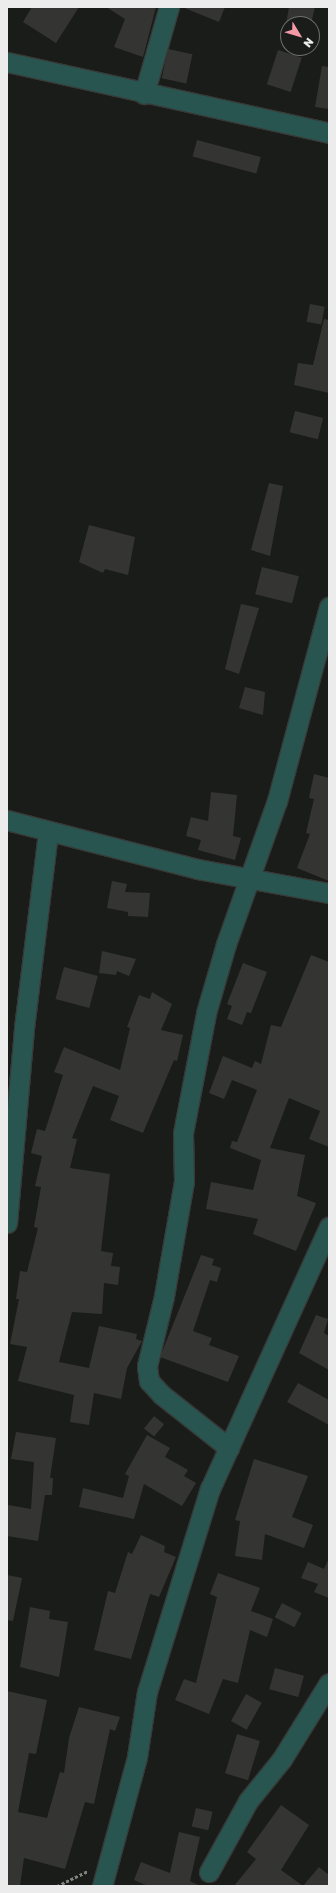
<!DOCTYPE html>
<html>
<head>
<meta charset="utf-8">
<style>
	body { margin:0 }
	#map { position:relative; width:336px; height:1893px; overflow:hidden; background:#1a1c1a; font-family:"Golos Text",sans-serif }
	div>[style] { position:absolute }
	.building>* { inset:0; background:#343533; transform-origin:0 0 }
	.path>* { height:2.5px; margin-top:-1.25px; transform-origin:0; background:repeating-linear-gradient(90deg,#818381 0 3px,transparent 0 5px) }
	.roads { filter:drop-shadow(1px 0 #373937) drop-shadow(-1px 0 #373937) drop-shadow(0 1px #373937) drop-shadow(0 -1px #373937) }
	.minor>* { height:19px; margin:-9.5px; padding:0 9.5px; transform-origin:9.5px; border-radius:9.5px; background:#295550 }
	span { translate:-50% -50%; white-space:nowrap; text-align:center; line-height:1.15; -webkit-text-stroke:3.5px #1a1c1a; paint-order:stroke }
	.frame { position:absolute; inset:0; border:8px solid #ebeceb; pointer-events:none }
	.north { position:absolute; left:280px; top:16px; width:40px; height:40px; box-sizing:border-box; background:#1a1c1a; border:1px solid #6e6f6e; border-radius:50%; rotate:128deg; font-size:11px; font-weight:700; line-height:16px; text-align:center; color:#ebeceb }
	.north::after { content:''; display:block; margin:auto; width:14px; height:18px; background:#f39aa8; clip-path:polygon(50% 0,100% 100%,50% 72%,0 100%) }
</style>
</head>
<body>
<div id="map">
	<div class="building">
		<div style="clip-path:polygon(32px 7px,79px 7px,56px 43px,23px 22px)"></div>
		<div style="clip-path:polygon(106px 7px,156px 7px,143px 57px,114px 47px,125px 19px)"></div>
		<div style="clip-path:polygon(182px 7px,225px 7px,219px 22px)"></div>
		<div style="clip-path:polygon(289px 7px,315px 7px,311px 24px,286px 24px)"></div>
		<div style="left:168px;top:49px;width:25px;height:30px;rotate:12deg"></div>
		<div style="left:278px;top:50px;width:25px;height:36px;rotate:18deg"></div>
		<div style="clip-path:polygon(322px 66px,329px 67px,329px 109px,315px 107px)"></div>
		<div style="left:197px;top:140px;width:66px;height:17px;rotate:15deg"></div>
		<div style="left:310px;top:304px;width:15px;height:18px;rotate:11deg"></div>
		<div style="clip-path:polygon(324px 319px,329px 320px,329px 393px,294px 385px,298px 363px,313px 365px)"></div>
		<div style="left:295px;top:411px;width:29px;height:22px;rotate:14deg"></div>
		<div style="clip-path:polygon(269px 483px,283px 486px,270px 556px,251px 550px)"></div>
		<div style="clip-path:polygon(89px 525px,135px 537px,128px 575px,105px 569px,103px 573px,79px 562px)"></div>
		<div style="left:262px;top:567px;width:38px;height:28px;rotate:14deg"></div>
		<div style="clip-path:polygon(241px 604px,259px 608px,239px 674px,225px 669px)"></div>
		<div style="clip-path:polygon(245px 687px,265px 692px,263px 715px,239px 708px)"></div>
		<div style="clip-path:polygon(314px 774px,329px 778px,329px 881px,297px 868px,310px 834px,306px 833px,314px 799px,309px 798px)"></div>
		<div style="clip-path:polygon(211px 792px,237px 795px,233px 836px,241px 838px,235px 860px,198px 850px,201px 840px,186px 836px,191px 817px,208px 821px)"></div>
		<div style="clip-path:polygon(112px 881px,127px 884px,125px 892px,150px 893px,148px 917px,128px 916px,128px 912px,107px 908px)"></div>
		<div style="clip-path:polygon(102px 951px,136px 959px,129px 976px,117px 971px,116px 975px,99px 973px)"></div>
		<div style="clip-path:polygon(311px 955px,329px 962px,329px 1147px,309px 1139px,320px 1111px,289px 1098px,270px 1148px,305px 1155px,297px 1196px,316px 1203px,296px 1251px,253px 1234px,258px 1219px,206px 1209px,211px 1182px,253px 1190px,261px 1160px,230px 1148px,232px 1141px,237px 1142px,257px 1090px,232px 1080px,224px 1099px,209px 1093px,223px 1056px,252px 1068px,255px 1061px,261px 1064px,271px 1025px,281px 1027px)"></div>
		<div style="clip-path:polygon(243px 963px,267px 972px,251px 1013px,247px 1012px,242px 1025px,227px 1019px,232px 1006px,227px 1004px)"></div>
		<div style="left:64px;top:967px;width:35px;height:33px;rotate:15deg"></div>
		<div style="clip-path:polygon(152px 992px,172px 1004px,161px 1030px,183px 1035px,177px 1061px,174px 1060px,143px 1133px,110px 1120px,119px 1096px,93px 1086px,72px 1138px,77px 1139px,70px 1168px,110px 1174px,101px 1251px,113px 1253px,111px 1266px,120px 1267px,118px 1285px,104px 1283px,102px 1314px,72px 1312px,59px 1362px,89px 1368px,99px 1326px,137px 1334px,136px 1339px,142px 1341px,127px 1368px,121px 1399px,94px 1393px,89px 1425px,70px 1422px,74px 1395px,18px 1381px,27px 1347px,10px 1344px,19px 1299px,16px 1299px,20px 1271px,27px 1272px,38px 1228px,34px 1227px,41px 1187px,35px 1186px,42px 1156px,31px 1153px,37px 1129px,45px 1131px,63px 1075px,54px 1072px,64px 1047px,120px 1070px,130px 1028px,127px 1027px,139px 995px,150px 999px)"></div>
		<div style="clip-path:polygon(201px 1255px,214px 1259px,212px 1265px,221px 1268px,217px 1282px,210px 1280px,193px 1331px,212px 1338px,209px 1345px,239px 1356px,228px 1382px,160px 1357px)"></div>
		<div style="clip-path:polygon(316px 1315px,328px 1319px,324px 1333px,329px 1336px,329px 1370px,299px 1353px)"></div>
		<div style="clip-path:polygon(298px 1383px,329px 1400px,329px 1425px,287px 1402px)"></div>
		<div style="left:154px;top:1416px;width:13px;height:16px;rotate:39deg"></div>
		<div style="clip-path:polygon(16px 1432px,56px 1438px,50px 1478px,53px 1478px,52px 1495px,45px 1495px,38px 1541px,7px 1536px,8px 1505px,31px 1509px,34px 1462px,11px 1459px)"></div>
		<div style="clip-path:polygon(147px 1435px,170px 1448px,165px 1457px,188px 1470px,184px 1476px,196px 1483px,182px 1506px,144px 1484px,134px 1519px,79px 1507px,83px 1488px,123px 1498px,129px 1476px,125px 1474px)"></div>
		<div style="clip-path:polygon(254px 1459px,308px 1476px,292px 1517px,313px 1525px,304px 1548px,265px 1534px,262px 1560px,235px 1556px,240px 1521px,235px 1520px)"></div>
		<div style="clip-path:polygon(141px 1535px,165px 1546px,164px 1552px,176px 1557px,159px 1597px,150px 1594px,131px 1659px,94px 1650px,108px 1591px,115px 1593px,128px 1552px,132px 1554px)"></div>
		<div style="clip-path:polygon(329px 1558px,329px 1598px,314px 1592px,318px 1584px,301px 1578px,308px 1562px,324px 1569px)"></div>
		<div style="clip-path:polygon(218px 1573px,260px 1588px,251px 1611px,273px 1619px,267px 1637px,250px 1630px,238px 1683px,223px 1679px,209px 1714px,175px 1700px,184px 1679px,196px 1683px,217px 1597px,210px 1594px)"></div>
		<div style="clip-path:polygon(7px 1575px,22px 1578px,13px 1621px,7px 1620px)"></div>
		<div style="left:282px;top:1603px;width:22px;height:16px;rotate:27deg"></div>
		<div style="clip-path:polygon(30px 1607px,50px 1611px,49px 1619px,68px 1622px,59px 1677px,20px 1667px)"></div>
		<div style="left:275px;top:1668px;width:30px;height:22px;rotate:15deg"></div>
		<div style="clip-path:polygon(7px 1691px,47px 1700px,36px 1754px,29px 1753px,18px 1812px,47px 1818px,60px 1772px,64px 1773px,69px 1738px,79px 1707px,120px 1717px,115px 1731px,110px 1729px,94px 1804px,85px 1802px,65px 1869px,24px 1858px,20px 1886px,7px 1886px)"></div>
		<div style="left:246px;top:1694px;width:18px;height:31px;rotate:29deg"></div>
		<div style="left:237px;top:1734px;width:24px;height:41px;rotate:17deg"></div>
		<div style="clip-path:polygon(281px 1805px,309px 1825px,281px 1870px,303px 1886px,234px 1886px,256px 1859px,247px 1852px)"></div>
		<div style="left:196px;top:1808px;width:17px;height:19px;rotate:13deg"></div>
		<div style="clip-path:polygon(179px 1832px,200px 1837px,190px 1881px,200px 1886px,148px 1886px,134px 1880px,141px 1862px,170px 1873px)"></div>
		<div style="clip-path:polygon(319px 1867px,329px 1875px,329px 1886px,303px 1886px)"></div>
	</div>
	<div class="path">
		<div style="left:57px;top:1886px;width:34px;rotate:-26deg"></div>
	</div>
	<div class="roads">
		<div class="minor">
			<div style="left:7px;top:62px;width:330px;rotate:12.4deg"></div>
			<div style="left:144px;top:94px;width:91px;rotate:-74deg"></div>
			<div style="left:7px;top:820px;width:197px;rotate:14.4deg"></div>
			<div style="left:198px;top:869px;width:133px;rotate:10.4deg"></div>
			<div style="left:7px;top:1223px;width:196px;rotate:-85deg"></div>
			<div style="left:24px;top:1028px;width:197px;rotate:-83deg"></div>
			<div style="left:229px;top:1448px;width:85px;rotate:-141.7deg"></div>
			<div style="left:162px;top:1395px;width:19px;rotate:-133deg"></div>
			<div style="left:149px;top:1381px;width:15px;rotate:-98deg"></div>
			<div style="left:147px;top:1366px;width:72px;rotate:-76.3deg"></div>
			<div style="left:164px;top:1296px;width:117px;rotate:-80.1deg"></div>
			<div style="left:184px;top:1181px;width:48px;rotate:-91.2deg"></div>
			<div style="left:183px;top:1133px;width:122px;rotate:-79.1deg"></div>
			<div style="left:206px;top:1013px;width:72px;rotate:-73.8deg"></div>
			<div style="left:226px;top:944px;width:152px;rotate:-70.4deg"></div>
			<div style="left:277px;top:801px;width:201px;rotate:-75deg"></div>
			<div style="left:209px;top:1872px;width:81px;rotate:-61.2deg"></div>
			<div style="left:248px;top:1801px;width:54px;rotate:-51deg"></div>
			<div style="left:282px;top:1759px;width:89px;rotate:-58.3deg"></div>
			<div style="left:102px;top:1886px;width:134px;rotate:-74.8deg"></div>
			<div style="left:137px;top:1757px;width:66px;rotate:-81.3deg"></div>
			<div style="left:147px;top:1692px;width:213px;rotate:-72.8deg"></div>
			<div style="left:210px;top:1489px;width:288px;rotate:-65.6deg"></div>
		</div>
	</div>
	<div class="frame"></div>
	<div class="north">N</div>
</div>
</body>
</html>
